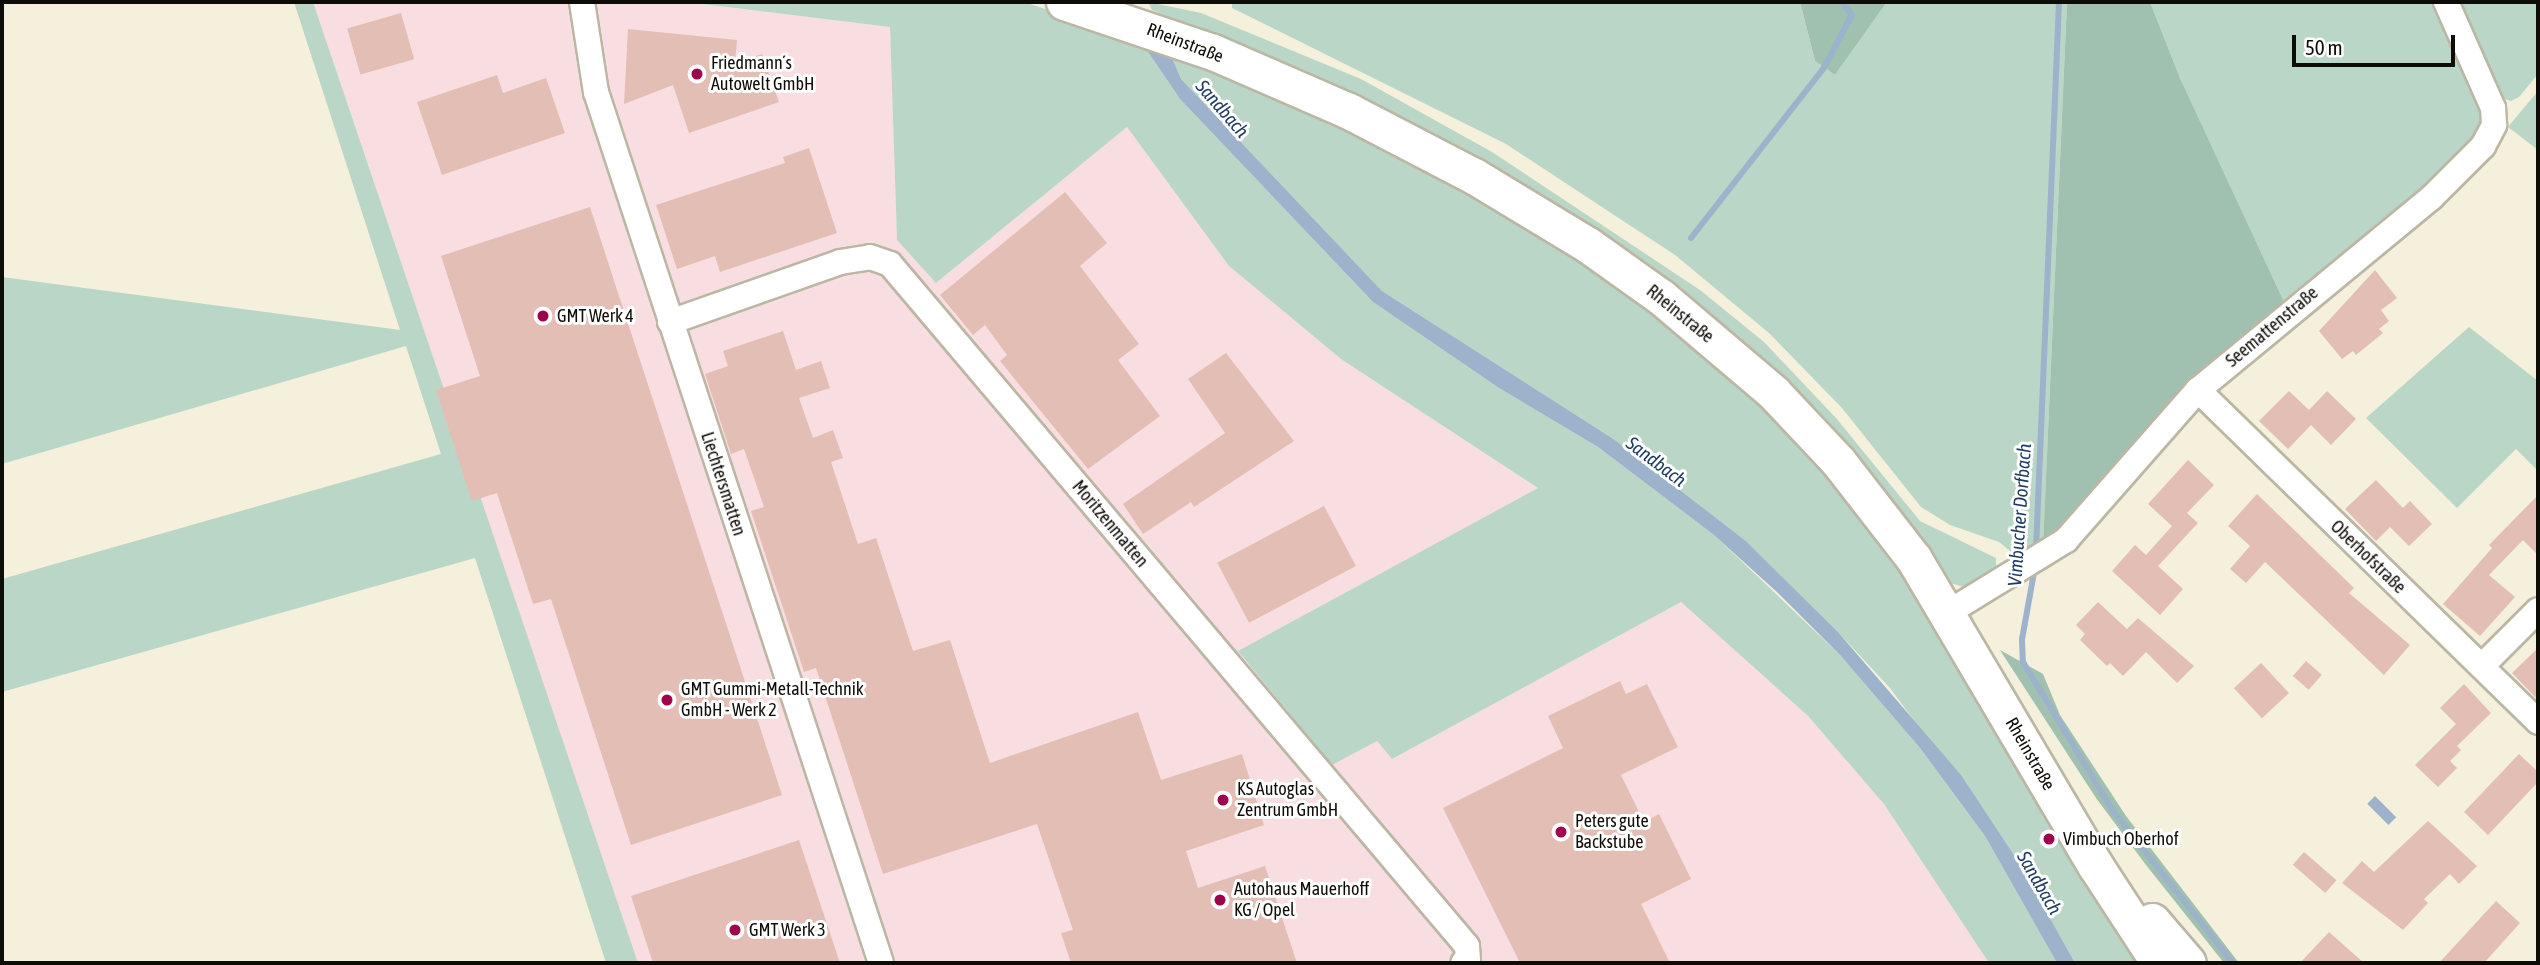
<!DOCTYPE html>
<html>
<head>
<meta charset="utf-8">
<style>
	body { margin:0 }
	#map { position:relative; width:2540px; height:965px; overflow:hidden; background:#f4f0dc; font-family:"Asap Condensed",sans-serif }
	div>[style] { position:absolute }
	.industrial>* { inset:0; background:#f9dee1 }
	.green>* { inset:0; background:#bad6c7 }
	.forest>* { inset:0; background:#a0c1b0 }
	.water>* { inset:0; background:#9db2cb; transform-origin:0 0 }
	.stream>* { height:6px; margin:-3px; padding:0 3px; transform-origin:3px; border-radius:3px; background:#9db2cb }
	.building>* { inset:0; background:#e2beb5; transform-origin:0 0 }
	.roads { filter:drop-shadow(2px 0 #bbb7a4) drop-shadow(-2px 0 #bbb7a4) drop-shadow(0 2px #bbb7a4) drop-shadow(0 -2px #bbb7a4) }
	.street>* { height:24px; margin:-12px; padding:0 12px; transform-origin:12px; border-radius:12px; background:#fff }
	.secondary>* { height:35px; margin:-17.5px; padding:0 17.5px; transform-origin:17.5px; border-radius:17.5px; background:#fff }
	.dots>* { width:19px; height:19px; translate:-50% -50%; box-sizing:border-box; border:4px solid #fff; border-radius:50% }
	span { translate:-50% -50%; white-space:nowrap; text-align:center; line-height:1.15; -webkit-text-stroke:6px #fff; paint-order:stroke }
	.street-label { font-size:18px; color:#0e0c06 }
	.poi-label { font-size:18px; color:#0e0c06 }
	.left { translate:0 -50%; text-align:left }
	.water-label { font-size:19px; color:#1e3c61; font-style:italic }
	.frame { position:absolute; inset:0; border:4px solid #0e0c06; pointer-events:none }
	.scale { position:absolute; left:2292px; top:35px; width:163px; height:32px; box-sizing:border-box; border:4px solid #0e0c06; border-top:0; padding-left:9px; font-size:21px; line-height:24px; white-space:nowrap; color:#0e0c06; -webkit-text-stroke:5px #fff; paint-order:stroke }
</style>
</head>
<body>
<div id="map">
	<div class="industrial">
		<div style="clip-path:polygon(313px 2px,686px 2px,890px 27px,897px 240px,936px 283px,1127px 127px,1229px 266px,1341px 359px,1538px 488px,1238px 651px,1332px 764px,1377px 741px,1392px 759px,1681px 602px,1808px 716px,1884px 804px,1989px 963px,637px 963px)"></div>
	</div>
	<div class="green">
		<div style="clip-path:polygon(294px 2px,313px 2px,638px 963px,606px 963px,475px 558px,2px 692px,2px 579px,441px 454px,406px 346px,2px 464px,2px 277px,400px 330px)"></div>
		<div style="clip-path:polygon(686px 2px,1024px 2px,1140px 40px,1180px 99px,1373px 302px,1499px 388px,1598px 447px,1714px 535px,1840px 655px,1920px 748px,1985px 836px,2057px 963px,1989px 963px,1884px 804px,1808px 716px,1681px 602px,1392px 759px,1377px 741px,1332px 765px,1238px 651px,1538px 488px,1341px 359px,1229px 266px,1127px 127px,936px 283px,897px 240px,890px 27px)"></div>
		<div style="clip-path:polygon(1148px 2px,1201px 13px,1361px 79px,1492px 152px,1700px 290px,1764px 342px,1836px 418px,1920px 521px,1996px 558px,1996px 567px,1964px 587px,1947px 582px,1750px 350px,1282px 63px,1152px 10px)"></div>
		<div style="clip-path:polygon(1232px 2px,1800px 2px,1815px 61px,1835px 75px,1887px 2px,2067px 2px,2043px 545px,2031px 554px,2015px 555px,1999px 542px,1950px 525px,1921px 507px,1842px 408px,1769px 333px,1675px 255px,1506px 144px,1232px 8px)"></div>
		<div style="clip-path:polygon(2150px 2px,2438px 2px,2478px 83px,2483px 131px,2471px 152px,2286px 306px,2180px 78px)"></div>
		<div style="clip-path:polygon(2456px 2px,2538px 2px,2538px 74px,2519px 97px,2511px 101px,2502px 98px)"></div>
		<div style="clip-path:polygon(1170px 53px,1288px 94px,1535px 224px,1721px 357px,1861px 505px,2143px 963px,2075px 963px,2021px 866px,1890px 688px,1838px 632px,1746px 541px,1615px 440px,1382px 291px,1181px 79px)"></div>
		<div style="clip-path:polygon(2538px 91px,2538px 150px,2508px 127px)"></div>
		<div style="clip-path:polygon(2469px 327px,2538px 381px,2538px 471px,2516px 449px,2457px 508px,2366px 418px)"></div>
	</div>
	<div class="forest">
		<div style="clip-path:polygon(1800px 2px,1887px 2px,1835px 75px,1815px 61px)"></div>
		<div style="clip-path:polygon(2067px 2px,2150px 2px,2180px 78px,2286px 306px,2185px 389px,2043px 545px)"></div>
		<div style="clip-path:polygon(2000px 650px,2043px 674px,2060px 715px,2126px 816px,2239px 963px,2224px 963px,2146px 865px,2096px 798px)"></div>
	</div>
	<div class="water">
		<div style="clip-path:polygon(1140px 40px,1170px 53px,1181px 79px,1382px 291px,1615px 440px,1746px 541px,1838px 632px,1961px 775px,2021px 866px,2075px 963px,2057px 963px,1985px 836px,1920px 748px,1840px 655px,1778px 593px,1714px 535px,1598px 447px,1499px 388px,1373px 302px,1180px 99px)"></div>
		<div style="left:2375px;top:796px;width:30px;height:11px;rotate:45deg"></div>
	</div>
	<div class="stream">
		<div style="left:1130px;top:2px;width:1px;rotate:90deg"></div>
		<div style="left:1691px;top:238px;width:214px;rotate:-52deg"></div>
		<div style="left:1823px;top:69px;width:61px;rotate:-61.8deg"></div>
		<div style="left:1852px;top:15px;width:16px;rotate:-128deg"></div>
		<div style="left:2036px;top:549px;width:547px;rotate:-87.59deg"></div>
		<div style="left:2035px;top:567px;width:73px;rotate:100.2deg"></div>
		<div style="left:2022px;top:639px;width:23px;rotate:88deg"></div>
		<div style="left:2023px;top:662px;width:174px;rotate:58.9deg"></div>
		<div style="left:2113px;top:811px;width:194px;rotate:51.7deg"></div>
	</div>
	<div class="building">
		<div style="left:401px;top:13px;width:48px;height:56px;rotate:74deg"></div>
		<div style="clip-path:polygon(628px 29px,737px 40px,735px 63px,762px 54px,779px 102px,689px 133px,673px 85px,624px 104px)"></div>
		<div style="clip-path:polygon(497px 75px,503px 93px,546px 78px,565px 133px,442px 175px,417px 102px)"></div>
		<div style="clip-path:polygon(809px 148px,837px 233px,720px 272px,715px 256px,677px 269px,656px 205px,785px 163px,783px 157px)"></div>
		<div style="clip-path:polygon(1065px 192px,1107px 243px,1080px 266px,1139px 344px,1118px 360px,1160px 416px,1088px 469px,1000px 361px,1007px 355px,985px 325px,973px 335px,940px 295px)"></div>
		<div style="clip-path:polygon(590px 207px,782px 795px,631px 845px,551px 599px,533px 604px,497px 493px,472px 501px,436px 390px,480px 376px,441px 256px)"></div>
		<div style="clip-path:polygon(2375px 270px,2397px 298px,2381px 310px,2389px 321px,2379px 329px,2383px 333px,2356px 355px,2353px 351px,2342px 359px,2319px 331px)"></div>
		<div style="clip-path:polygon(783px 331px,796px 370px,821px 361px,830px 388px,799px 398px,813px 438px,833px 430px,843px 458px,831px 462px,858px 544px,876px 538px,913px 651px,950px 640px,990px 763px,1138px 712px,1161px 780px,1242px 754px,1264px 825px,1186px 851px,1198px 888px,1265px 866px,1297px 963px,1071px 963px,1061px 933px,1073px 930px,1037px 824px,883px 874px,816px 668px,804px 672px,751px 511px,764px 507px,744px 449px,731px 454px,705px 374px,728px 366px,723px 351px)"></div>
		<div style="clip-path:polygon(1226px 353px,1294px 441px,1194px 507px,1191px 502px,1143px 534px,1123px 504px,1225px 433px,1188px 379px)"></div>
		<div style="clip-path:polygon(2289px 391px,2309px 410px,2327px 391px,2356px 419px,2331px 445px,2311px 425px,2288px 449px,2259px 421px)"></div>
		<div style="clip-path:polygon(2188px 460px,2214px 485px,2187px 513px,2198px 523px,2158px 566px,2183px 589px,2160px 615px,2112px 571px,2135px 545px,2146px 555px,2172px 526px,2148px 504px)"></div>
		<div style="clip-path:polygon(2376px 480px,2403px 508px,2410px 501px,2432px 524px,2409px 546px,2390px 527px,2376px 541px,2345px 509px)"></div>
		<div style="clip-path:polygon(2257px 494px,2354px 588px,2349px 593px,2410px 645px,2384px 675px,2265px 562px,2246px 583px,2230px 569px,2250px 546px,2228px 526px)"></div>
		<div style="clip-path:polygon(2538px 495px,2538px 555px,2523px 540px,2489px 575px,2515px 597px,2480px 636px,2443px 604px,2492px 548px,2489px 545px)"></div>
		<div style="left:1324px;top:506px;width:68px;height:121px;rotate:62deg"></div>
		<div style="clip-path:polygon(2098px 602px,2127px 629px,2138px 618px,2194px 666px,2177px 683px,2146px 652px,2123px 676px,2110px 663px,2107px 666px,2080px 640px,2085px 634px,2076px 625px)"></div>
		<div style="clip-path:polygon(2538px 648px,2538px 700px,2512px 673px)"></div>
		<div style="left:2306px;top:661px;width:21px;height:20px;rotate:41deg"></div>
		<div style="left:2261px;top:663px;width:41px;height:37px;rotate:47deg"></div>
		<div style="clip-path:polygon(1620px 681px,1626px 694px,1647px 684px,1678px 747px,1621px 775px,1644px 822px,1659px 814px,1691px 879px,1641px 904px,1670px 963px,1520px 963px,1443px 808px,1563px 748px,1548px 716px)"></div>
		<div style="clip-path:polygon(2464px 684px,2491px 713px,2457px 746px,2461px 750px,2450px 761px,2457px 768px,2438px 787px,2415px 765px,2456px 724px,2440px 708px)"></div>
		<div style="clip-path:polygon(2519px 754px,2538px 772px,2538px 782px,2488px 835px,2464px 812px)"></div>
		<div style="clip-path:polygon(2428px 821px,2477px 866px,2459px 884px,2450px 874px,2424px 899px,2428px 903px,2403px 930px,2342px 883px,2362px 861px,2374px 872px)"></div>
		<div style="clip-path:polygon(799px 840px,840px 963px,653px 963px,631px 896px)"></div>
		<div style="left:2304px;top:852px;width:43px;height:17px;rotate:41deg"></div>
		<div style="clip-path:polygon(2496px 901px,2520px 923px,2484px 963px,2439px 963px)"></div>
		<div style="clip-path:polygon(2329px 932px,2364px 963px,2300px 963px)"></div>
	</div>
	<div class="roads">
		<div class="street">
			<div style="left:582px;top:2px;width:91px;rotate:81.2deg"></div>
			<div style="left:596px;top:92px;width:916px;rotate:71.88deg"></div>
			<div style="left:670px;top:322px;width:180px;rotate:-19.4deg"></div>
			<div style="left:840px;top:262px;width:30px;rotate:-9deg"></div>
			<div style="left:870px;top:257px;width:21px;rotate:19deg"></div>
			<div style="left:890px;top:264px;width:893px;rotate:49.77deg"></div>
			<div style="left:1467px;top:946px;width:15px;rotate:86deg"></div>
			<div style="left:1468px;top:961px;width:5px;rotate:158deg"></div>
			<div style="left:2198px;top:390px;width:475px;rotate:44.3deg"></div>
			<div style="left:1949px;top:612px;width:137px;rotate:-31.6deg"></div>
			<div style="left:2066px;top:540px;width:200px;rotate:-48.7deg"></div>
			<div style="left:2198px;top:390px;width:302px;rotate:-39.5deg"></div>
			<div style="left:2431px;top:198px;width:74px;rotate:-45deg"></div>
			<div style="left:2483px;top:146px;width:24px;rotate:-62deg"></div>
			<div style="left:2494px;top:125px;width:17px;rotate:-93deg"></div>
			<div style="left:2493px;top:108px;width:116px;rotate:-113.9deg"></div>
			<div style="left:2482px;top:666px;width:79px;rotate:-45deg"></div>
		</div>
		<div class="secondary">
			<div style="left:1064px;top:2px;width:157px;rotate:18.6deg"></div>
			<div style="left:1213px;top:52px;width:148px;rotate:23.5deg"></div>
			<div style="left:1349px;top:111px;width:141px;rotate:27.5deg"></div>
			<div style="left:1474px;top:176px;width:133px;rotate:31.2deg"></div>
			<div style="left:1588px;top:245px;width:90px;rotate:35.5deg"></div>
			<div style="left:1661px;top:297px;width:147px;rotate:40.3deg"></div>
			<div style="left:1773px;top:392px;width:95px;rotate:46.7deg"></div>
			<div style="left:1838px;top:461px;width:124px;rotate:52.2deg"></div>
			<div style="left:1914px;top:559px;width:356px;rotate:59.4deg"></div>
			<div style="left:2095px;top:865px;width:117px;rotate:56.9deg"></div>
			<div style="left:2152px;top:921px;width:55px;rotate:49.4deg"></div>
		</div>
	</div>
	<div class="dots">
		<div style="left:697px;top:74px;background:#9e034b"></div>
		<div style="left:543px;top:316px;background:#9e034b"></div>
		<div style="left:667px;top:700px;background:#9e034b"></div>
		<div style="left:1223px;top:800px;background:#9e034b"></div>
		<div style="left:1561px;top:832px;background:#9e034b"></div>
		<div style="left:2049px;top:839px;background:#9e034b"></div>
		<div style="left:1220px;top:900px;background:#9e034b"></div>
		<div style="left:735px;top:930px;background:#9e034b"></div>
	</div>
	<div class="street-label">
		<span style="left:1185px;top:43px;rotate:21deg">Rheinstraße</span>
		<span style="left:1680px;top:314px;rotate:39deg">Rheinstraße</span>
		<span style="left:2272px;top:327px;rotate:-40deg">Seemattenstraße</span>
		<span style="left:723px;top:484px;rotate:72deg">Liechtersmatten</span>
		<span style="left:1110px;top:524px;rotate:50deg">Moritzenmatten</span>
		<span style="left:2368px;top:557px;rotate:44deg">Oberhofstraße</span>
		<span style="left:2030px;top:754px;rotate:60deg">Rheinstraße</span>
	</div>
	<div class="poi-label">
		<span class="left" style="left:711px;top:74px">Friedmann´s<br>Autowelt GmbH</span>
		<span class="left" style="left:557px;top:316px">GMT Werk 4</span>
		<span class="left" style="left:681px;top:700px">GMT Gummi-Metall-Technik<br>GmbH - Werk 2</span>
		<span class="left" style="left:1237px;top:800px">KS Autoglas<br>Zentrum GmbH</span>
		<span class="left" style="left:1575px;top:832px">Peters gute<br>Backstube</span>
		<span class="left" style="left:2063px;top:839px">Vimbuch Oberhof</span>
		<span class="left" style="left:1234px;top:900px">Autohaus Mauerhoff<br>KG / Opel</span>
		<span class="left" style="left:749px;top:930px">GMT Werk 3</span>
	</div>
	<div class="water-label">
		<span style="left:1222px;top:109px;rotate:49deg">Sandbach</span>
		<span style="left:1656px;top:462px;rotate:37deg">Sandbach</span>
		<span style="left:2020px;top:515px;rotate:-86deg">Vimbucher Dorfbach</span>
		<span style="left:2039px;top:883px;rotate:60deg">Sandbach</span>
	</div>
	<div class="frame"></div>
	<div class="scale">50 m</div>
</div>
</body>
</html>
